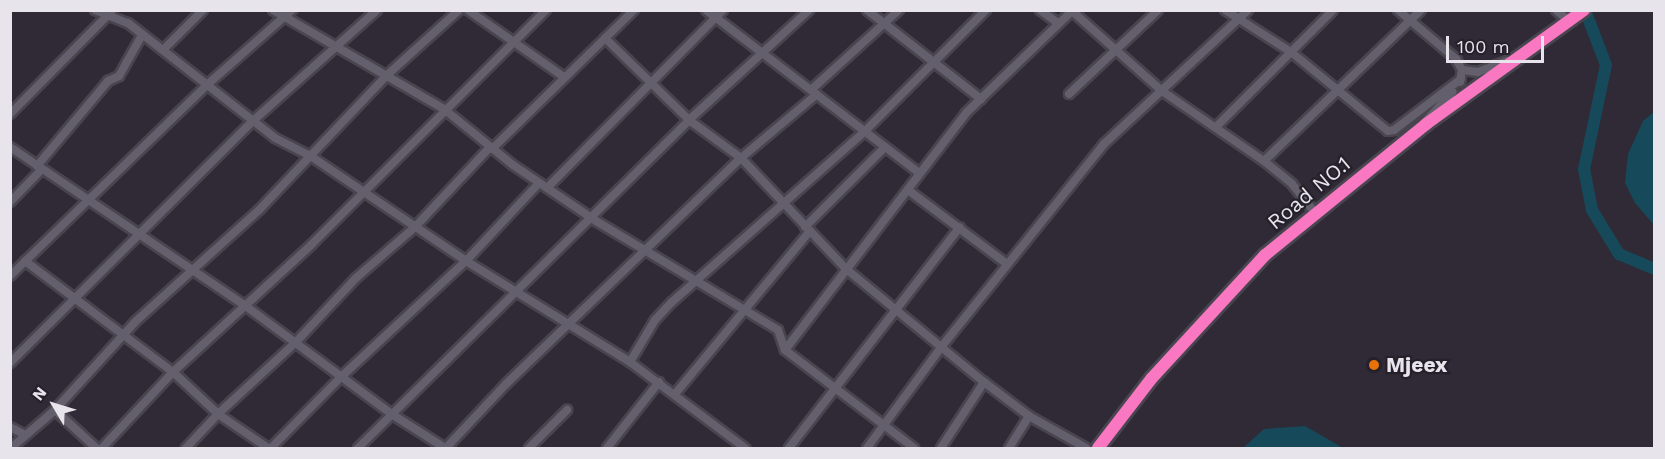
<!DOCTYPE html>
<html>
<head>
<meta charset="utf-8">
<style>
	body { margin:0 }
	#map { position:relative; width:1665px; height:459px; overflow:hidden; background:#2f2a35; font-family:"Work Sans",sans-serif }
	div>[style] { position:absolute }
	.water>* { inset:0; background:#164a5b }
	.river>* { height:12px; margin:-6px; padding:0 6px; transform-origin:6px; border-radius:6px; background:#164a5b }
	.roads { filter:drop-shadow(2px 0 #49454f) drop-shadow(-2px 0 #49454f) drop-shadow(0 2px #49454f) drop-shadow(0 -2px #49454f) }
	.minor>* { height:8px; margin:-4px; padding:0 4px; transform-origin:4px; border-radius:4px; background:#645f6c }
	.highway>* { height:12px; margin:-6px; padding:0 6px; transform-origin:6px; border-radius:6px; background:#fa77c1 }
	.dots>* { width:16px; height:16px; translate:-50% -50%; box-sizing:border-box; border:3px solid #25212b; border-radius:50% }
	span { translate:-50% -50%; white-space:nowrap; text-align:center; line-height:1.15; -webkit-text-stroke:4.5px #25212b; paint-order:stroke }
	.street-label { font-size:21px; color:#e7e4ec }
	.poi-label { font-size:21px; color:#e7e4ec; font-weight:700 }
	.left { translate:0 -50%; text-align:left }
	.frame { position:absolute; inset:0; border:12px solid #e7e4ec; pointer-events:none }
	.north { position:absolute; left:24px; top:375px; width:60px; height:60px; -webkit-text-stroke:4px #25212b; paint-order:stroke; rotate:308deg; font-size:16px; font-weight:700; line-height:24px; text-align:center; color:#e7e4ec }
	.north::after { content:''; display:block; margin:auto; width:21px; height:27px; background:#e7e4ec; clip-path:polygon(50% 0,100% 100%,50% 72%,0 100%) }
	.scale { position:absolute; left:1446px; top:36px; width:98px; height:27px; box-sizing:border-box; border:3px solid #e7e4ec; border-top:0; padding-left:8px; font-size:18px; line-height:21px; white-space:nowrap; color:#e7e4ec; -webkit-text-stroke:4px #25212b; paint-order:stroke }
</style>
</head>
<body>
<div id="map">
	<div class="water">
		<div style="clip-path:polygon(1654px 112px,1654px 225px,1635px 203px,1625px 183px,1628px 154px,1643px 121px)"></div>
		<div style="clip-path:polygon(1305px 426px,1343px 448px,1243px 448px,1264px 429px)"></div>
	</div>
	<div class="river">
		<div style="left:1585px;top:10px;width:59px;rotate:69.1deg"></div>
		<div style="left:1606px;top:65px;width:106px;rotate:101.9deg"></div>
		<div style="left:1584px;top:169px;width:42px;rotate:79deg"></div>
		<div style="left:1592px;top:210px;width:52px;rotate:58.5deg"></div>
		<div style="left:1619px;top:254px;width:38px;rotate:23deg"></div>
	</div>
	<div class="roads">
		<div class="minor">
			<div style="left:95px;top:10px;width:35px;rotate:22deg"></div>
			<div style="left:128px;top:23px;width:187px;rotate:38deg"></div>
			<div style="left:275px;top:138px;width:38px;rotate:27deg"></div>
			<div style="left:309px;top:155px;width:189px;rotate:34deg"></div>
			<div style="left:466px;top:261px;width:193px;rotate:31.6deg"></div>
			<div style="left:630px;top:362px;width:144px;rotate:36.8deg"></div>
			<div style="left:273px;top:10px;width:198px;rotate:30.1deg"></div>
			<div style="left:444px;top:109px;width:89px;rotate:39.1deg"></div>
			<div style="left:513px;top:165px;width:100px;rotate:34deg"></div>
			<div style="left:596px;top:221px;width:212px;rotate:30.9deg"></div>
			<div style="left:778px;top:330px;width:21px;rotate:71deg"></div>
			<div style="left:785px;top:350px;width:162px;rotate:37.2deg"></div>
			<div style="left:468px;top:10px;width:117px;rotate:34.9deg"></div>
			<div style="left:706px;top:10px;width:267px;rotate:37.4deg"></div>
			<div style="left:867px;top:10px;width:145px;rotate:38deg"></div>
			<div style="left:1040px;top:10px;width:22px;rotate:36deg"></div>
			<div style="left:1225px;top:10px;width:78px;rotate:32.5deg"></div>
			<div style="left:1291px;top:52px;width:125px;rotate:39.2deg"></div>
			<div style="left:1388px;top:131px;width:6px;rotate:-9deg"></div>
			<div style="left:1394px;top:130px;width:84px;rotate:-37.3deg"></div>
			<div style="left:1398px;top:10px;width:76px;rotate:40.2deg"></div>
			<div style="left:1456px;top:59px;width:13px;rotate:61deg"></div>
			<div style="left:1462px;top:70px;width:12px;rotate:99deg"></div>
			<div style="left:1556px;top:10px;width:17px;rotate:40deg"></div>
			<div style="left:1072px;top:11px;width:120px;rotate:41.6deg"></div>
			<div style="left:1162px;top:91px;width:124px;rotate:34.5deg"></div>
			<div style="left:1264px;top:161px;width:36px;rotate:39deg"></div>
			<div style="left:1292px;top:184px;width:35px;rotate:51deg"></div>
			<div style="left:605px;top:38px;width:117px;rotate:44.3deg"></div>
			<div style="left:689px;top:120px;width:64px;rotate:36.2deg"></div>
			<div style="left:741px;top:158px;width:151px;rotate:46.6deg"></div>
			<div style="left:845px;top:268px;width:180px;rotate:39.4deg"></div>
			<div style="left:984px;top:382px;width:56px;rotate:37.1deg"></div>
			<div style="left:1029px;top:416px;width:65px;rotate:29.3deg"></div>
			<div style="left:164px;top:49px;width:55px;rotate:-45deg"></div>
			<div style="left:1462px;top:70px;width:16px;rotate:7deg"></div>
			<div style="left:1478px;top:72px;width:31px;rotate:-21deg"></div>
			<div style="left:811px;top:90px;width:119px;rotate:-42.3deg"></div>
			<div style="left:1069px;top:94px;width:122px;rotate:-43.3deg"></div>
			<div style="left:10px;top:114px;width:144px;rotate:-45.3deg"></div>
			<div style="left:1427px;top:120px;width:38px;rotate:-48deg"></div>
			<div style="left:1216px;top:127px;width:165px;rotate:-45deg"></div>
			<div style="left:10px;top:147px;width:281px;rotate:34deg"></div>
			<div style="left:243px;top:304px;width:187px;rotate:36.5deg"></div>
			<div style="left:393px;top:415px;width:62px;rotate:32.4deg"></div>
			<div style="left:492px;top:149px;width:199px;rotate:-44.4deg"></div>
			<div style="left:1264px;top:161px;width:218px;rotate:-43.9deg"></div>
			<div style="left:37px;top:166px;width:111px;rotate:-50.1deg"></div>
			<div style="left:108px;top:81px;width:12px;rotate:-24deg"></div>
			<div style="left:119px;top:76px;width:47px;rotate:-60.7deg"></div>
			<div style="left:547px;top:188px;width:250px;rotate:-45.3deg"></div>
			<div style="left:908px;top:190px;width:124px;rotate:36.8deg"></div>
			<div style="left:10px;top:202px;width:46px;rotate:-45.9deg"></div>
			<div style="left:805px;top:227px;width:113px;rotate:-45deg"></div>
			<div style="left:25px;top:261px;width:185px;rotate:36.9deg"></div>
			<div style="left:173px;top:372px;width:62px;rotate:43deg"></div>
			<div style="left:218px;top:414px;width:47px;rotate:133.3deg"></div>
			<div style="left:10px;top:276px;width:277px;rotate:-44.1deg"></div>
			<div style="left:209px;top:83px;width:111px;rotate:-41.3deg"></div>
			<div style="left:785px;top:350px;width:298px;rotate:-52.6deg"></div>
			<div style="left:966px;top:113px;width:149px;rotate:-43.9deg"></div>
			<div style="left:630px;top:362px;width:49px;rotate:-59.2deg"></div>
			<div style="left:655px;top:320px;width:25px;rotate:-47deg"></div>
			<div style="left:672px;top:302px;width:256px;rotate:-41.5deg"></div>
			<div style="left:864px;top:132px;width:173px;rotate:-45deg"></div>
			<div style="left:10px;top:363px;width:344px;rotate:-44.9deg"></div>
			<div style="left:254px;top:120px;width:165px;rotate:-41.8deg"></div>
			<div style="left:675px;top:394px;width:210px;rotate:-50.4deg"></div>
			<div style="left:55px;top:410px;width:56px;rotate:42.8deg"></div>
			<div style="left:10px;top:427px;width:15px;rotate:28deg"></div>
			<div style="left:11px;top:448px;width:58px;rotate:-40.8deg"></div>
			<div style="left:55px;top:410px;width:119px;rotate:-47.7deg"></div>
			<div style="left:135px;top:322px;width:169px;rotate:-42.1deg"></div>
			<div style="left:260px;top:209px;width:183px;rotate:-46.5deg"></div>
			<div style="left:386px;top:76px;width:98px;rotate:-42.1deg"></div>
			<div style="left:102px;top:448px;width:104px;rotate:-46.9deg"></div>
			<div style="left:173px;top:372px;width:188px;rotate:-42.6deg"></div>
			<div style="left:311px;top:245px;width:332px;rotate:-45deg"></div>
			<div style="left:268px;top:448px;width:60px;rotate:-145.8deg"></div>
			<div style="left:218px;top:414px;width:106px;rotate:-42.7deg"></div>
			<div style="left:296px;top:342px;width:88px;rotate:-46.8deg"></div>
			<div style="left:356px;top:278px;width:78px;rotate:-40.8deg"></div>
			<div style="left:415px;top:227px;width:110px;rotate:-46.8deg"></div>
			<div style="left:271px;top:448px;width:100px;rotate:-45.4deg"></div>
			<div style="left:341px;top:377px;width:171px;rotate:-42.9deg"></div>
			<div style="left:466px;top:261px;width:107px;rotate:-46.9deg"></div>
			<div style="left:358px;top:448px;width:466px;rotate:-44.7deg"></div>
			<div style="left:689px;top:120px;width:163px;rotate:-42.5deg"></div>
			<div style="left:446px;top:448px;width:88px;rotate:-46.8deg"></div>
			<div style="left:506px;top:384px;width:326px;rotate:-43.9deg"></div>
			<div style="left:741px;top:158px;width:99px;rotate:-40.1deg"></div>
			<div style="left:529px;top:448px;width:54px;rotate:-45deg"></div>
			<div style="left:607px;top:448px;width:84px;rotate:-51.8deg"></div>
			<div style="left:789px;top:448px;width:279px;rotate:-52.3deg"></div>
			<div style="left:867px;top:448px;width:128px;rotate:-53.6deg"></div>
			<div style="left:943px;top:345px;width:258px;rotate:-51.3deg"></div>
			<div style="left:1104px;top:144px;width:197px;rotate:-42.9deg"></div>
			<div style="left:941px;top:448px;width:79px;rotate:-56.9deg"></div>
			<div style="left:1009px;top:448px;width:38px;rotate:-58deg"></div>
		</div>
		<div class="highway">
			<div style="left:1098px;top:448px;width:88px;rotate:-52.4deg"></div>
			<div style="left:1152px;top:378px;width:167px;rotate:-47.4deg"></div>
			<div style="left:1265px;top:255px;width:208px;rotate:-39.1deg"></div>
			<div style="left:1426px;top:124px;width:195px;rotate:-35.8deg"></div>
		</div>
	</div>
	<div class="dots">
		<div style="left:1374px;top:365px;background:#e8710a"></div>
	</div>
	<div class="street-label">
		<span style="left:1309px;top:193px;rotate:-40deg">Road NO.1</span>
	</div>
	<div class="poi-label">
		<span class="left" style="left:1386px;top:365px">Mjeex</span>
	</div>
	<div class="frame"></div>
	<div class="north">N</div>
	<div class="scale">100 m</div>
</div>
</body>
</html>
